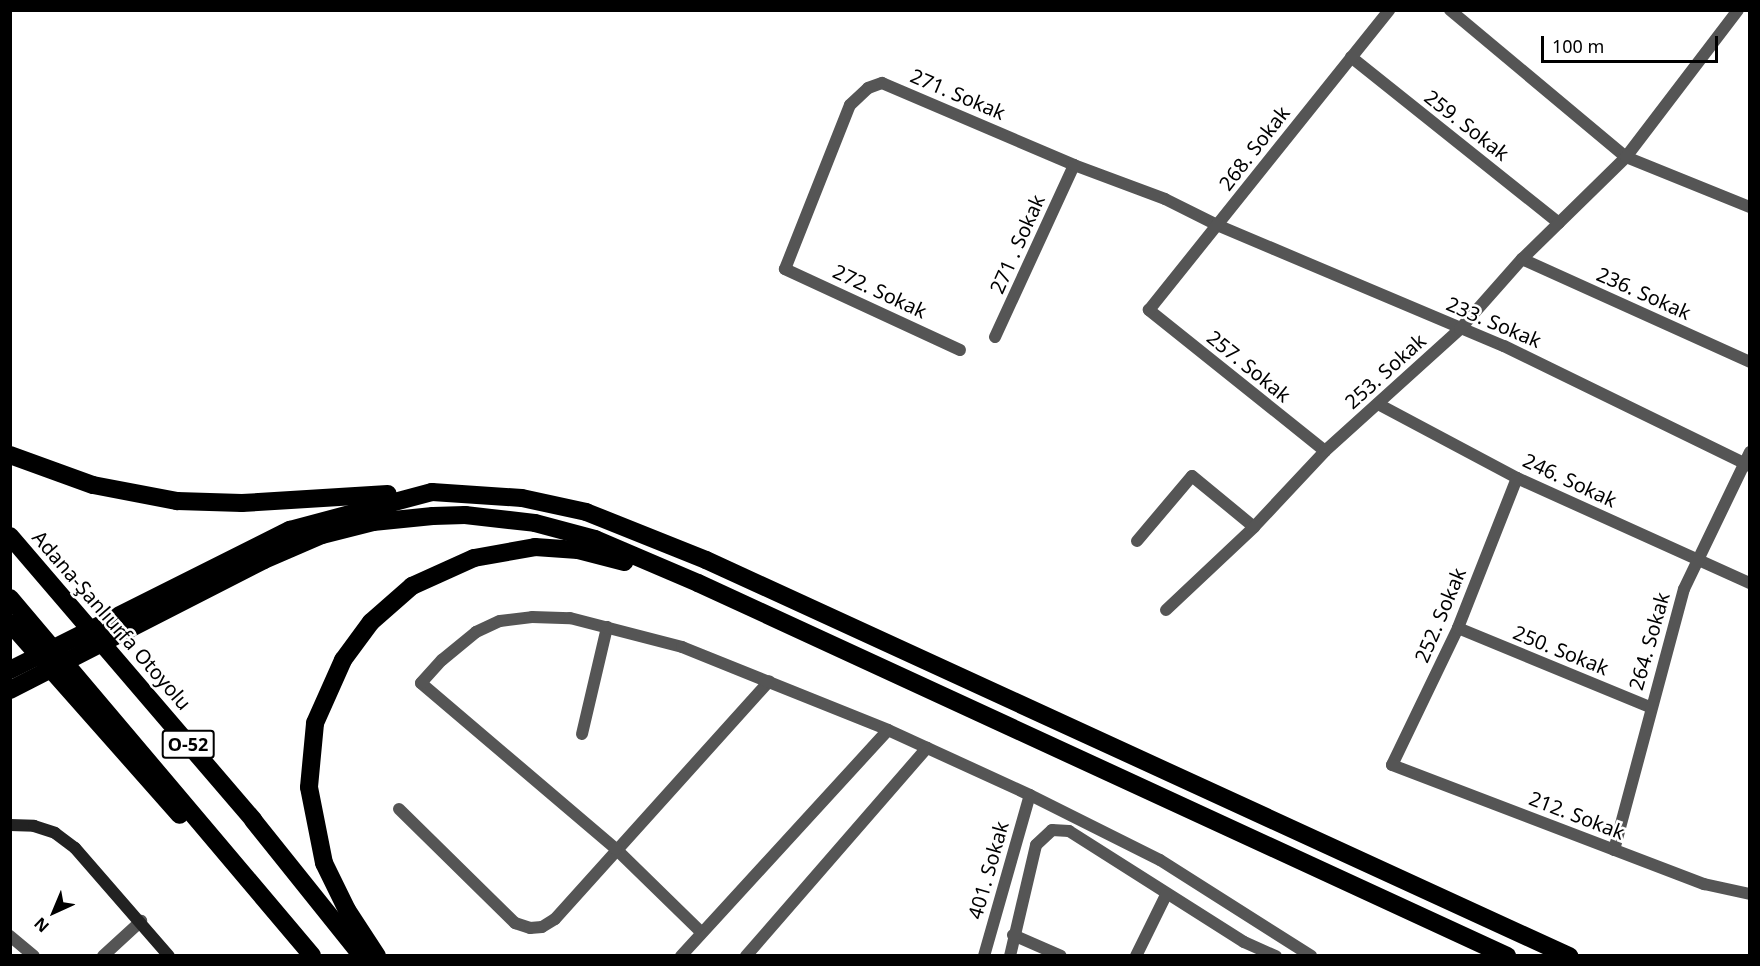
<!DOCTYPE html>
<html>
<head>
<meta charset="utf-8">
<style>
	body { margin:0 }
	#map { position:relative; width:1760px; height:966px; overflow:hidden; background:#fff; font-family:"Noto Sans",sans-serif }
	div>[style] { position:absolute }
	.street>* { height:12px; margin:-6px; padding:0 6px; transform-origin:6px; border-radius:6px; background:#555 }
	.secondary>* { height:12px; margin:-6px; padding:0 6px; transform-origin:6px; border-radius:6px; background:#222 }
	.highway>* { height:18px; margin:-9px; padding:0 9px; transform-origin:9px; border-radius:9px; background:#000 }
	span { translate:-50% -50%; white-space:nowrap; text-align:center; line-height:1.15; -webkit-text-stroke:5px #fff; paint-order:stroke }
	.shield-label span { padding:2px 4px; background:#fff; border:2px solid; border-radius:4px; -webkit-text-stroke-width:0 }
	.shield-label { font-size:18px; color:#000; font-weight:700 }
	.street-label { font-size:20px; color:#000 }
	.frame { position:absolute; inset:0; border:12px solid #000; pointer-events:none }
	.north { position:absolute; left:24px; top:882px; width:60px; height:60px; -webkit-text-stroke:4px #fff; paint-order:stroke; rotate:224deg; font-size:16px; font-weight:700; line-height:24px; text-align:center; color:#000 }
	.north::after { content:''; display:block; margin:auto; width:21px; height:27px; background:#000; clip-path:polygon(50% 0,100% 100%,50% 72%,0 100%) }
	.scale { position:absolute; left:1541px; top:36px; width:177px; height:27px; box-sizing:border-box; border:3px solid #000; border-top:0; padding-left:8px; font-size:18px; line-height:21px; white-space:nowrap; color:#000; -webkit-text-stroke:4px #fff; paint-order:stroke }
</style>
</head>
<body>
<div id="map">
	<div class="street">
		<div style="left:1450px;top:10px;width:229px;rotate:39.9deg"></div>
		<div style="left:1626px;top:157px;width:134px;rotate:22deg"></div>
		<div style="left:1351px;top:57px;width:266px;rotate:38.6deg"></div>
		<div style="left:1522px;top:259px;width:250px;rotate:24.3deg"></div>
		<div style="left:995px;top:337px;width:189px;rotate:-65.3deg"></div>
		<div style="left:960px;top:350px;width:193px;rotate:-155.2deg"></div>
		<div style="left:785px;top:269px;width:176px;rotate:-68.4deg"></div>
		<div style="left:850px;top:105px;width:25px;rotate:-43deg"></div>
		<div style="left:868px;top:88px;width:15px;rotate:-20deg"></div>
		<div style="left:882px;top:83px;width:209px;rotate:23.1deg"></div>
		<div style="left:1074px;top:165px;width:97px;rotate:20.5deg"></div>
		<div style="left:1165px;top:199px;width:58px;rotate:26.6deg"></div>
		<div style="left:1217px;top:225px;width:311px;rotate:22.9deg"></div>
		<div style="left:1504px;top:346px;width:274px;rotate:26deg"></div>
		<div style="left:1378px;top:404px;width:157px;rotate:28deg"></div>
		<div style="left:1517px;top:478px;width:256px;rotate:24.3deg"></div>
		<div style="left:1325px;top:451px;width:226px;rotate:-141.3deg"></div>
		<div style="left:1149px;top:310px;width:384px;rotate:-51.3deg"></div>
		<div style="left:1517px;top:478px;width:161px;rotate:111.5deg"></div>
		<div style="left:1458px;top:628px;width:152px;rotate:115.7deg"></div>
		<div style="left:1392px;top:765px;width:334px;rotate:20.9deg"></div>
		<div style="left:1704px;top:884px;width:47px;rotate:12.3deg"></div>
		<div style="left:1137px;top:541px;width:85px;rotate:-49.8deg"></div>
		<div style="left:1192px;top:476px;width:80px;rotate:39.4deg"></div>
		<div style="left:1166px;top:610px;width:121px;rotate:-43.3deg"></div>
		<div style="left:1254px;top:527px;width:104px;rotate:-46.9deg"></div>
		<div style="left:1325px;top:451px;width:182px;rotate:-42.1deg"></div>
		<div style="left:1460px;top:329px;width:94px;rotate:-48.5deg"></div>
		<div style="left:1522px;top:259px;width:146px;rotate:-44.4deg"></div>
		<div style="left:1626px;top:157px;width:185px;rotate:-52.7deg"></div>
		<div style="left:1458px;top:628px;width:208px;rotate:22.4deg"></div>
		<div style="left:582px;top:734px;width:110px;rotate:-76.8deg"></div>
		<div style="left:399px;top:809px;width:163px;rotate:44.5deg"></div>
		<div style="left:515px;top:923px;width:16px;rotate:18deg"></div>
		<div style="left:530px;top:928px;width:12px;rotate:-5deg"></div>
		<div style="left:542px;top:927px;width:15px;rotate:-32deg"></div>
		<div style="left:555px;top:919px;width:320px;rotate:-48deg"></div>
		<div style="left:1614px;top:850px;width:270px;rotate:-75deg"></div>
		<div style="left:1684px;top:589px;width:152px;rotate:-64.3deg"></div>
		<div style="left:701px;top:932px;width:119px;rotate:-135.7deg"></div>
		<div style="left:616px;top:849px;width:256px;rotate:-139.6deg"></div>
		<div style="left:421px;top:683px;width:31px;rotate:-48deg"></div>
		<div style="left:442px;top:660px;width:44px;rotate:-39.5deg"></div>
		<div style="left:476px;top:632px;width:26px;rotate:-25deg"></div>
		<div style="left:500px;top:621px;width:32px;rotate:-7deg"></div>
		<div style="left:532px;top:617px;width:38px;rotate:2deg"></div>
		<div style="left:570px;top:618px;width:116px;rotate:14.5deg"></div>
		<div style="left:682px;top:647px;width:222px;rotate:21.9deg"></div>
		<div style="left:888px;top:730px;width:156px;rotate:24.6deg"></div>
		<div style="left:1030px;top:795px;width:145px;rotate:26.6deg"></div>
		<div style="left:1160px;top:860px;width:179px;rotate:32.4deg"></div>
		<div style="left:1013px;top:935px;width:52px;rotate:23.6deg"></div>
		<div style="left:10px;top:936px;width:31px;rotate:40deg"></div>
		<div style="left:103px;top:956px;width:52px;rotate:-42.6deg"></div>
		<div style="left:681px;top:956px;width:306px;rotate:-47.5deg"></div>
		<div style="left:746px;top:956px;width:276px;rotate:-49deg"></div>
		<div style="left:984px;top:956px;width:167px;rotate:-74.1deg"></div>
		<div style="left:1010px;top:956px;width:114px;rotate:-76.8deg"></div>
		<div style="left:1036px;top:845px;width:22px;rotate:-43deg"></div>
		<div style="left:1052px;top:830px;width:17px;rotate:3deg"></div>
		<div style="left:1069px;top:831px;width:207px;rotate:32.4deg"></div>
		<div style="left:1244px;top:942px;width:35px;rotate:24deg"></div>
		<div style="left:1136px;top:956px;width:68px;rotate:-63.8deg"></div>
	</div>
	<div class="secondary">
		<div style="left:10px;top:825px;width:24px;rotate:2deg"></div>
		<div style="left:34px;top:826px;width:22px;rotate:18deg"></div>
		<div style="left:55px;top:833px;width:25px;rotate:37deg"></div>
		<div style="left:75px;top:848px;width:143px;rotate:49deg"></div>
	</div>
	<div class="highway">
		<div style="left:10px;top:455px;width:88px;rotate:19.9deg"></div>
		<div style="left:93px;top:485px;width:86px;rotate:10.8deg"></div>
		<div style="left:177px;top:501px;width:65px;rotate:1.8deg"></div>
		<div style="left:242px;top:503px;width:146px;rotate:-3.5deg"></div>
		<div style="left:10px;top:536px;width:374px;rotate:49.4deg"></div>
		<div style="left:253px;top:820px;width:174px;rotate:51.3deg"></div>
		<div style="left:10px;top:598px;width:468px;rotate:49.8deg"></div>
		<div style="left:10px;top:623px;width:256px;rotate:48.5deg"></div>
		<div style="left:10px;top:670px;width:313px;rotate:-26.6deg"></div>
		<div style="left:290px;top:530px;width:147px;rotate:-15deg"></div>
		<div style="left:432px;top:492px;width:90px;rotate:3.8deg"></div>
		<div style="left:522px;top:498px;width:66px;rotate:12.3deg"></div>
		<div style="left:586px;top:512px;width:129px;rotate:21.8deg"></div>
		<div style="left:706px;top:560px;width:950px;rotate:24.65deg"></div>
		<div style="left:10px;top:690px;width:285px;rotate:-27.1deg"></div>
		<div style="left:264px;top:560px;width:63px;rotate:-23.3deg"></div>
		<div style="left:322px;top:535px;width:53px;rotate:-14.3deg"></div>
		<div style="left:373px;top:522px;width:60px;rotate:-5.7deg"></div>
		<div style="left:433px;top:516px;width:32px;rotate:-2deg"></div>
		<div style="left:465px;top:515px;width:70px;rotate:6.5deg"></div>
		<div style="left:535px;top:523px;width:62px;rotate:14.9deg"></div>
		<div style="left:595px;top:539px;width:112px;rotate:23.1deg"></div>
		<div style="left:698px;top:583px;width:891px;rotate:24.75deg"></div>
		<div style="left:377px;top:956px;width:55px;rotate:-123.1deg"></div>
		<div style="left:347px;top:910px;width:52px;rotate:-116.1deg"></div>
		<div style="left:324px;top:863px;width:77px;rotate:-101.2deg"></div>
		<div style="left:309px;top:787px;width:64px;rotate:-84.6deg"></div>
		<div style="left:315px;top:723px;width:69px;rotate:-66deg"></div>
		<div style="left:343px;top:660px;width:47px;rotate:-53.6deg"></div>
		<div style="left:371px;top:622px;width:55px;rotate:-41.3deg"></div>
		<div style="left:412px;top:586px;width:68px;rotate:-24.3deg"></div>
		<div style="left:474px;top:558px;width:62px;rotate:-10.2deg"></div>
		<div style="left:535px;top:547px;width:43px;rotate:4deg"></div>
		<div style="left:578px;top:550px;width:48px;rotate:14.6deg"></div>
	</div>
	<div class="shield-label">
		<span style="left:188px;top:744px">O-52</span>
	</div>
	<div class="street-label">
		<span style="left:958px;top:94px;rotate:23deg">271. Sokak</span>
		<span style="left:1467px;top:125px;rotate:38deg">259. Sokak</span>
		<span style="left:1254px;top:148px;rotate:-52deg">268. Sokak</span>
		<span style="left:1017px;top:244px;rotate:-66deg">271 . Sokak</span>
		<span style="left:880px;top:291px;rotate:25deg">272. Sokak</span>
		<span style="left:1644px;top:293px;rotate:24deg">236. Sokak</span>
		<span style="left:1494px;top:322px;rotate:23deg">233. Sokak</span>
		<span style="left:1249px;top:366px;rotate:39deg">257. Sokak</span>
		<span style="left:1385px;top:371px;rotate:-42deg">253. Sokak</span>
		<span style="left:1570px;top:480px;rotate:25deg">246. Sokak</span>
		<span style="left:1440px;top:615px;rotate:-67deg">252. Sokak</span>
		<span style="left:112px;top:620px;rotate:49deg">Adana-Şanlıurfa Otoyolu</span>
		<span style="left:1649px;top:641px;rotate:-74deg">264. Sokak</span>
		<span style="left:1561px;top:650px;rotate:22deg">250. Sokak</span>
		<span style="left:1577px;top:815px;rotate:21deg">212. Sokak</span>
		<span style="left:988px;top:870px;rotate:-74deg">401. Sokak</span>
	</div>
	<div class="frame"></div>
	<div class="north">N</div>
	<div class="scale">100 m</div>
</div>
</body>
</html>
